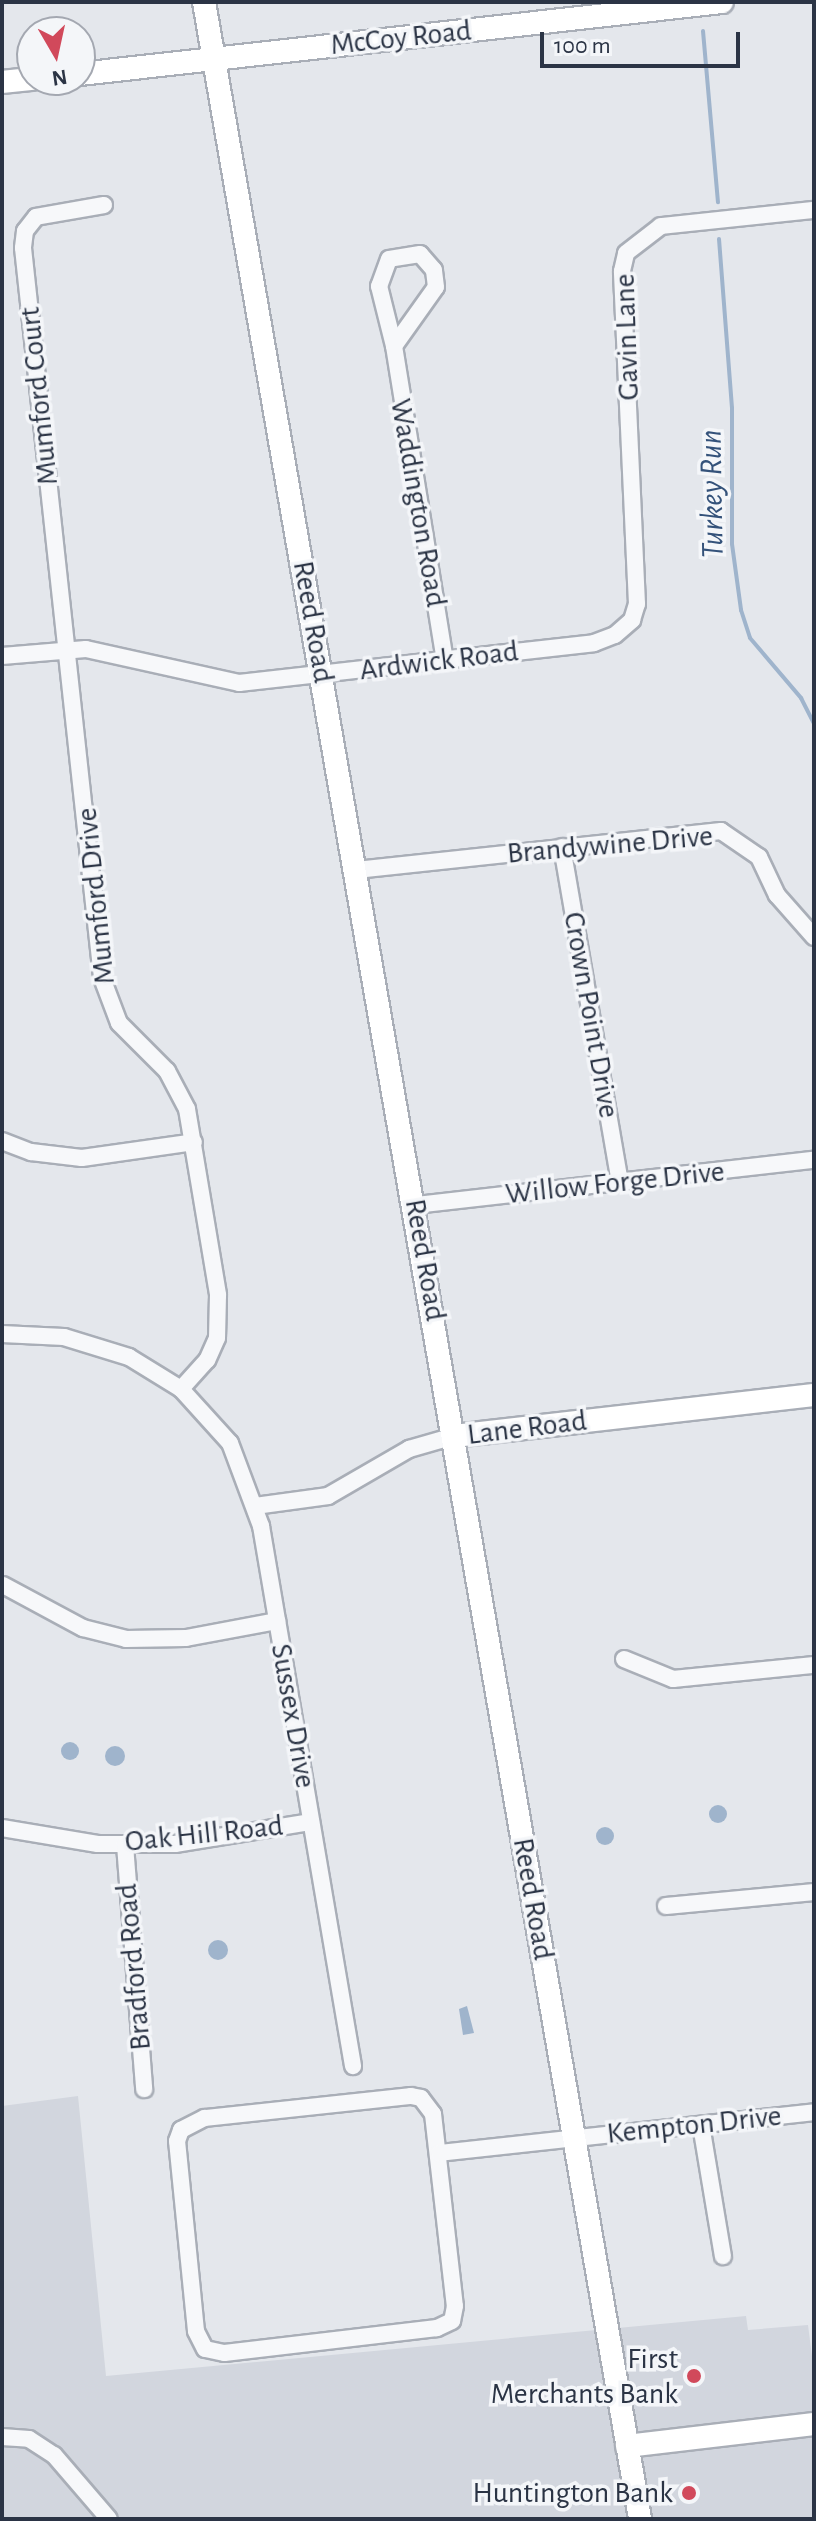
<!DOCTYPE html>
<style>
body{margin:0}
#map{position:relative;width:816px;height:2521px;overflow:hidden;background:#e4e7ec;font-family:"Alegreya Sans",sans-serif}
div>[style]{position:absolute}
.built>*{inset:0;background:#d2d6de}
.water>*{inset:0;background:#9fb4cc}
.round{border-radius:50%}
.stream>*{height:4px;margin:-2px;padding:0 2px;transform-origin:2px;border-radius:2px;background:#9fb4cc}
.roads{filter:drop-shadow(2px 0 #a9aeb7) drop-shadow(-2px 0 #a9aeb7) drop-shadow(0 2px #a9aeb7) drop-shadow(0 -2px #a9aeb7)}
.street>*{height:16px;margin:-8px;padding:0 8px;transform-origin:8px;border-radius:8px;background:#f7f8fa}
.secondary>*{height:22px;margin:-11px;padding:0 11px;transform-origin:11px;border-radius:11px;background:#fff}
.dots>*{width:22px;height:22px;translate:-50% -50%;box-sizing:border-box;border:4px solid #f4f6f9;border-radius:50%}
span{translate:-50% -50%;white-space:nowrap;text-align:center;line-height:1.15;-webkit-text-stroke:7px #f4f6f9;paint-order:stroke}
.street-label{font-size:30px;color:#2b3445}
.poi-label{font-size:30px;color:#2b3445}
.right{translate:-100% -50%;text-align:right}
.water-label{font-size:32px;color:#34527a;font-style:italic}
.frame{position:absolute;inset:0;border:4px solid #2b3445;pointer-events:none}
.north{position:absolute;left:16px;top:16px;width:80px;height:80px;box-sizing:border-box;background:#f4f6f9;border:2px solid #a4a8b1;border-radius:50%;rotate:171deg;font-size:22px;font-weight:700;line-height:32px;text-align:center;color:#2b3445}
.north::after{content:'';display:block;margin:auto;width:28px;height:36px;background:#d1495b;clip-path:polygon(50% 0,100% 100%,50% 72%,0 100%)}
.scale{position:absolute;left:540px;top:32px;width:200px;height:36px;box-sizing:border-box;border:4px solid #2b3445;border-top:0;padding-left:10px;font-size:24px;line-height:28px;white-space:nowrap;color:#2b3445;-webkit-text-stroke:6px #f4f6f9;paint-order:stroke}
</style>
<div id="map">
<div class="built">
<i style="clip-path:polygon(78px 2096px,106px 2376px,746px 2316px,748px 2330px,808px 2325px,814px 2372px,814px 2519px,2px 2519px,2px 2106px)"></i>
</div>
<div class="water">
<i class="round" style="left:61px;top:1742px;width:18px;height:18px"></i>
<i class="round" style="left:105px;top:1746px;width:20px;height:20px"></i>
<i class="round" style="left:709px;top:1805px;width:18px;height:18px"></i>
<i class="round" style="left:596px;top:1827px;width:18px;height:18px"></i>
<i class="round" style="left:208px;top:1940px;width:20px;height:20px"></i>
<i style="clip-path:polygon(467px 2006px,474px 2033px,463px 2035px,459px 2009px)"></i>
</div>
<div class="stream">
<i style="left:703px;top:31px;width:172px;rotate:85deg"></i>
<i style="left:719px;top:239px;width:169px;rotate:85.6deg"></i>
<i style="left:732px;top:408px;width:136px;rotate:90deg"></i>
<i style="left:732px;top:544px;width:67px;rotate:82.2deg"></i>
<i style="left:741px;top:610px;width:29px;rotate:72deg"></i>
<i style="left:750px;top:638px;width:79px;rotate:49.6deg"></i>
<i style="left:801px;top:698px;width:29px;rotate:63deg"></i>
</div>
<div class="roads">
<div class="street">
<i style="left:104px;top:205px;width:69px;rotate:170deg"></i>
<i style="left:36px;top:217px;width:18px;rotate:128deg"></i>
<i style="left:25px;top:231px;width:17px;rotate:97deg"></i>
<i style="left:23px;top:248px;width:734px;rotate:83.82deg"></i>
<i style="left:102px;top:978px;width:48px;rotate:69.3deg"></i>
<i style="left:119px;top:1023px;width:68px;rotate:45deg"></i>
<i style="left:167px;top:1071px;width:43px;rotate:62.2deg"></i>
<i style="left:187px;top:1109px;width:189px;rotate:80.5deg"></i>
<i style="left:218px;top:1295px;width:43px;rotate:91.3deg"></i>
<i style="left:217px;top:1338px;width:24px;rotate:114deg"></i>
<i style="left:207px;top:1360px;width:39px;rotate:132deg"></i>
<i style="left:394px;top:346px;width:72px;rotate:-54.6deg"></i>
<i style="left:436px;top:287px;width:17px;rotate:-97deg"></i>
<i style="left:434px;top:270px;width:21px;rotate:-131deg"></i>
<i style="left:420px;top:254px;width:31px;rotate:171deg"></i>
<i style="left:389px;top:259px;width:29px;rotate:110deg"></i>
<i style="left:379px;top:286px;width:62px;rotate:76deg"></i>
<i style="left:394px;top:346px;width:318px;rotate:80.8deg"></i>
<i style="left:2px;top:656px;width:84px;rotate:-4.8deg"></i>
<i style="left:86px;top:649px;width:157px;rotate:12.5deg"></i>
<i style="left:239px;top:683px;width:357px;rotate:-6.4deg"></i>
<i style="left:594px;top:643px;width:22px;rotate:-21deg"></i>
<i style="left:615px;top:635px;width:23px;rotate:-41deg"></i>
<i style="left:632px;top:620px;width:17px;rotate:-73deg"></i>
<i style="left:637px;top:604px;width:333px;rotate:-92.6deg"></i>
<i style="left:622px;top:271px;width:18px;rotate:-77deg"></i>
<i style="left:626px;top:253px;width:44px;rotate:-37.6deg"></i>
<i style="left:661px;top:226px;width:154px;rotate:-6deg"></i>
<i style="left:562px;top:847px;width:340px;rotate:80.2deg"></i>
<i style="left:356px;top:870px;width:367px;rotate:-6.1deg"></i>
<i style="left:721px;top:831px;width:46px;rotate:34.4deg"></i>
<i style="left:759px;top:857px;width:42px;rotate:64.7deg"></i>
<i style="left:777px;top:895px;width:56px;rotate:48.6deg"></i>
<i style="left:2px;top:1141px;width:31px;rotate:21deg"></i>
<i style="left:31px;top:1152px;width:51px;rotate:6.7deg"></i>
<i style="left:82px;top:1158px;width:113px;rotate:-8.1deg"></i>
<i style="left:416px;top:1205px;width:401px;rotate:-6.5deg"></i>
<i style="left:2px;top:1334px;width:62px;rotate:2.8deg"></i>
<i style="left:64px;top:1337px;width:68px;rotate:17.1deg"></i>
<i style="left:129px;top:1357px;width:61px;rotate:31.6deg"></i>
<i style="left:181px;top:1389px;width:73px;rotate:47.8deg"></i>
<i style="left:230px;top:1443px;width:89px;rotate:69.5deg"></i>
<i style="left:261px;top:1526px;width:548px;rotate:80.33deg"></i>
<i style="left:255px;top:1506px;width:74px;rotate:-7.8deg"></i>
<i style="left:328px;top:1496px;width:94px;rotate:-30.1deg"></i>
<i style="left:409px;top:1449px;width:47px;rotate:-16.1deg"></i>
<i style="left:3px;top:1585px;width:91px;rotate:28.3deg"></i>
<i style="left:83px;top:1628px;width:44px;rotate:14.3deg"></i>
<i style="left:126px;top:1639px;width:60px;rotate:-1deg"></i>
<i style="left:186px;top:1638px;width:93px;rotate:-10.6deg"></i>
<i style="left:624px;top:1659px;width:53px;rotate:22.2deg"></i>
<i style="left:673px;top:1679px;width:142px;rotate:-5.7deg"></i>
<i style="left:2px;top:1828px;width:97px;rotate:9.5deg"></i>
<i style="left:98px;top:1844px;width:77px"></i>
<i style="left:175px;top:1844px;width:138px;rotate:-9.2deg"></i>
<i style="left:125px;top:1845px;width:245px;rotate:85.5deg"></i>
<i style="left:666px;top:1906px;width:149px;rotate:-5.4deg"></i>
<i style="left:411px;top:2096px;width:10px;rotate:11deg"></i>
<i style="left:421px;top:2098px;width:20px;rotate:53deg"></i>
<i style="left:433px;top:2114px;width:193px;rotate:83.5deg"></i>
<i style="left:455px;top:2306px;width:15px;rotate:101deg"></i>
<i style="left:452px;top:2321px;width:17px;rotate:155deg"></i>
<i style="left:437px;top:2328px;width:214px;rotate:173.3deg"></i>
<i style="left:224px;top:2353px;width:19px;rotate:-168deg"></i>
<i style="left:205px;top:2349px;width:20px;rotate:-117deg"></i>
<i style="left:196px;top:2331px;width:191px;rotate:-95.7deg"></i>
<i style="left:177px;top:2141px;width:12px;rotate:-70deg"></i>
<i style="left:181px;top:2130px;width:27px;rotate:-27deg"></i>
<i style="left:205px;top:2118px;width:207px;rotate:-6.1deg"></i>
<i style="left:701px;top:2125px;width:133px;rotate:80.5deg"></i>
<i style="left:439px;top:2153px;width:377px;rotate:-6.2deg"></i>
<i style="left:2px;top:2437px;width:27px;rotate:4deg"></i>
<i style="left:29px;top:2439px;width:30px;rotate:33deg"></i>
<i style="left:54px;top:2455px;width:84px;rotate:49.3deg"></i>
</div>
<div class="secondary">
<i style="left:204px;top:2px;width:2554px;rotate:80.17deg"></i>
<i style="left:80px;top:74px;width:646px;rotate:-6.4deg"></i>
<i style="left:2px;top:82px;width:30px;rotate:-6deg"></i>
<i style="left:454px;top:1436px;width:362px;rotate:-6.5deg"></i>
<i style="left:627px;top:2446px;width:188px;rotate:-6.7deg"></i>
</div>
</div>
<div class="dots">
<i style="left:694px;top:2376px;background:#d1495b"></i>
<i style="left:689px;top:2493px;background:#d1495b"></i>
</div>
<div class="street-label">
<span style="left:401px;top:38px;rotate:-6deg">McCoy Road</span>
<span style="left:627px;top:337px;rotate:-92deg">Gavin Lane</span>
<span style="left:39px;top:396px;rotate:-96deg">Mumford Court</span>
<span style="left:418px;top:503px;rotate:80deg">Waddington Road</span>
<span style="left:313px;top:622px;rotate:80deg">Reed Road</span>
<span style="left:439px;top:661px;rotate:-7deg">Ardwick Road</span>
<span style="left:610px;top:845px;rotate:-5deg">Brandywine Drive</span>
<span style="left:96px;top:896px;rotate:-96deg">Mumford Drive</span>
<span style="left:591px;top:1015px;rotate:80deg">Crown Point Drive</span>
<span style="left:615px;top:1183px;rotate:-6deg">Willow Forge Drive</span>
<span style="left:425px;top:1260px;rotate:80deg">Reed Road</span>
<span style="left:527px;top:1428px;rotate:-7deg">Lane Road</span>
<span style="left:293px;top:1716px;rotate:80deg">Sussex Drive</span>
<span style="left:204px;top:1834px;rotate:-6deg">Oak Hill Road</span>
<span style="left:533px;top:1899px;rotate:80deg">Reed Road</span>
<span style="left:134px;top:1967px;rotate:-95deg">Bradford Road</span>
<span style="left:694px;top:2125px;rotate:-6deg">Kempton Drive</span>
</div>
<div class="poi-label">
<span class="right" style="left:678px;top:2376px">First<br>Merchants Bank</span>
<span class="right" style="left:673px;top:2493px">Huntington Bank</span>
</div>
<div class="water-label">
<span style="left:712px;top:494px;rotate:-91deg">Turkey Run</span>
</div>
<div class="frame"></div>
<div class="north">N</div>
<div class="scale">100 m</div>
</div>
